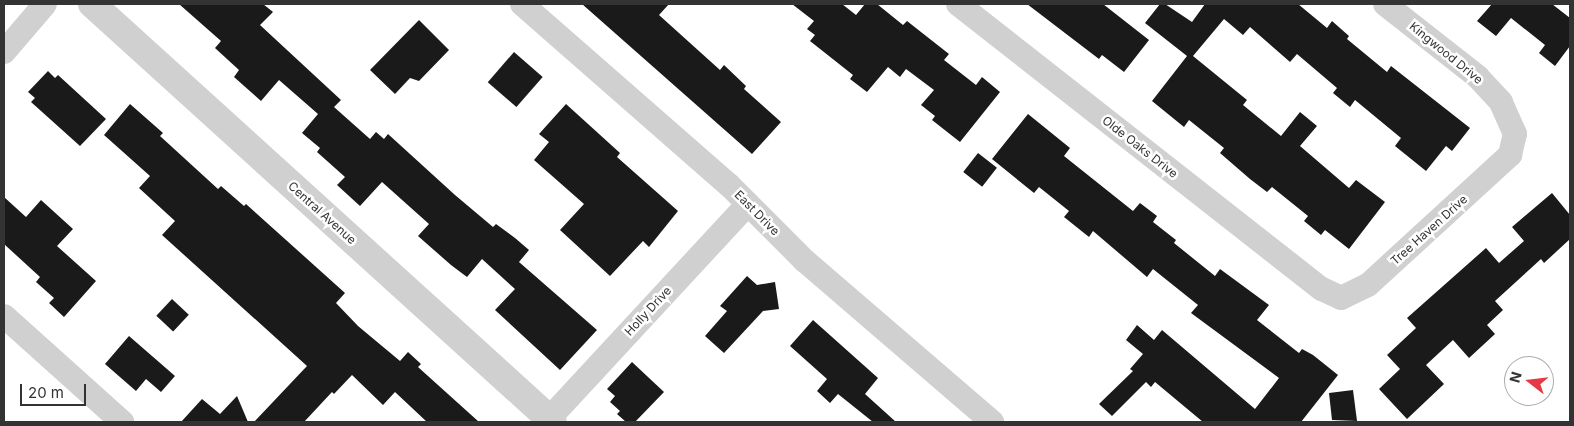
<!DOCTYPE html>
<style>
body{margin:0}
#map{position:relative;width:1574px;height:426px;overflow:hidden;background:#fff;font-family:Inter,sans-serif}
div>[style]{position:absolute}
.building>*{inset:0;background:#1a1a1a;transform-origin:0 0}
.minor>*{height:24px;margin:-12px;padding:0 12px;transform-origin:12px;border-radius:12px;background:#d0d0d0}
.tertiary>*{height:28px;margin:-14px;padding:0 14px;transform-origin:14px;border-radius:14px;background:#d0d0d0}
span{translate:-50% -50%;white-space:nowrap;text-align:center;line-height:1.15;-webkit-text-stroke:5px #fff;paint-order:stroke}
.street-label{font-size:12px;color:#333}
.frame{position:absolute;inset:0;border:5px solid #333;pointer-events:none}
.north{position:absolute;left:1504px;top:356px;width:50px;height:50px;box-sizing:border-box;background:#fff;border:1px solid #adadad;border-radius:50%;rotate:286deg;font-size:14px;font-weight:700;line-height:20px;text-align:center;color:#333}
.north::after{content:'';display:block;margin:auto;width:18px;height:22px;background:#e63946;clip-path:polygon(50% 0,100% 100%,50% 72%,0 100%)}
.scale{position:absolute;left:20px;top:384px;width:66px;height:22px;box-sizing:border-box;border:2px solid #333;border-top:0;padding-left:6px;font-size:15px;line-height:18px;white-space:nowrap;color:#333;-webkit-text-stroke:4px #fff;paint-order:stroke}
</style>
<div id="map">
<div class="building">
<i style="clip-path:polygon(179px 4px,263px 4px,273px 12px,260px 25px,341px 100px,334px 107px,370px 139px,376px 132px,384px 139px,388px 134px,455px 195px,493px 227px,496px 224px,515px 238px,529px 250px,519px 262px,597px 330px,560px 370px,495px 310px,515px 289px,482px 259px,467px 277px,451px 265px,418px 236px,429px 224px,382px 182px,360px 206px,337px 185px,345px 177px,317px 152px,320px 148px,302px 133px,318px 114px,279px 80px,261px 101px,234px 77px,239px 70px,215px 48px,221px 41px)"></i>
<i style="clip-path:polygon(582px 4px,669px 4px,659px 15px,720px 70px,724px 65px,746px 86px,744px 89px,781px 122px,752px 154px)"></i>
<i style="clip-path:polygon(792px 4px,842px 4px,856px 15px,865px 4px,877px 4px,903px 25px,907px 21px,949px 54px,944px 60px,976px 85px,982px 77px,1000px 92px,960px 142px,932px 120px,935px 116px,921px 105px,934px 90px,906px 69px,900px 77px,888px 67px,867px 92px,850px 79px,853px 75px,810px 41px,815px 35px,807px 29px,814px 21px)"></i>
<i style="clip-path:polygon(1027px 4px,1103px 4px,1149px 40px,1124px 72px,1102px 55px,1099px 59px)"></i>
<i style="clip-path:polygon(1160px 4px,1165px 4px,1192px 22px,1205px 4px,1298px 4px,1327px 28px,1332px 21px,1349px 36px,1347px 39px,1387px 72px,1391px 66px,1470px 128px,1452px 151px,1446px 146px,1426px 171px,1395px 146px,1401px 138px,1355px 100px,1350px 107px,1333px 93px,1337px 88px,1297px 54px,1290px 62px,1250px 27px,1243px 35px,1224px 19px,1193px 56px,1247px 100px,1243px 105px,1281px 136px,1300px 112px,1317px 126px,1300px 146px,1349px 188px,1356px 180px,1385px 202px,1349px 249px,1325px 230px,1321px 235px,1304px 221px,1308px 216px,1272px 187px,1267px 192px,1250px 179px,1220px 153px,1224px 148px,1189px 120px,1184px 127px,1152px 101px,1187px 56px,1145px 23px)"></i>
<i style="clip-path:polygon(1492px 4px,1552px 4px,1570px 18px,1570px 46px,1555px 66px,1539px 53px,1545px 45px,1511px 18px,1496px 36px,1477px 21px)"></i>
<i style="clip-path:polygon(419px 20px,449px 50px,419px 81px,410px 78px,395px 94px,370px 70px)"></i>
<i style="left:514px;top:52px;width:38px;height:40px;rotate:41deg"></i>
<i style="clip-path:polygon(48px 71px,55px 78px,58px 75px,106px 119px,80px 146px,31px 102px,35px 98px,28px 92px)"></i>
<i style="clip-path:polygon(130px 104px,163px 133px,160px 136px,218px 189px,221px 186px,244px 206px,246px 204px,345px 293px,336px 303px,358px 326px,400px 361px,408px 352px,421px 364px,418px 367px,479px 422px,427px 422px,395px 392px,383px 405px,352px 375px,334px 394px,332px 392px,304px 422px,254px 422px,307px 366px,162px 235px,175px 221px,139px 188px,150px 176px,104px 135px)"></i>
<i style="clip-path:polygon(566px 104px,620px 153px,617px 157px,678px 211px,649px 247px,643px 241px,610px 276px,560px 230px,584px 204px,534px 160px,549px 142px,539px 134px)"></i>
<i style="clip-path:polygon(1028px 114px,1070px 148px,1064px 156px,1133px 211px,1140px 203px,1157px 216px,1153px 222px,1176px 240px,1174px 243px,1215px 276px,1220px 269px,1269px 305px,1257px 320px,1299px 353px,1302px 349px,1313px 355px,1338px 375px,1301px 422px,1203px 422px,1155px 382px,1151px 387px,1146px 382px,1112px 416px,1099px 404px,1133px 371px,1130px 369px,1143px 354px,1126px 340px,1137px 325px,1154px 340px,1162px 330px,1255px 409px,1279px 378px,1191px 313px,1198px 305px,1153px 269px,1147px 277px,1093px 231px,1089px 237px,1064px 217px,1069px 211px,1039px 187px,1034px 193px,992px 159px)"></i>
<i style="left:978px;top:153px;width:24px;height:24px;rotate:38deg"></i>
<i style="clip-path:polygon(1552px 193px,1570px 215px,1570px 239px,1544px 263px,1541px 259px,1495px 301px,1503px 310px,1487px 325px,1495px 334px,1469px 358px,1453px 340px,1426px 365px,1444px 384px,1407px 419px,1379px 389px,1400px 369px,1387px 355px,1416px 328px,1407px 318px,1486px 248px,1499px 263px,1524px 241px,1512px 227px)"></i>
<i style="clip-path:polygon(4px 197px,26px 217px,41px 200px,73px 229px,57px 246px,96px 281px,64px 317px,49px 303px,54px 298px,36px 282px,40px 277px,4px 244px)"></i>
<i style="clip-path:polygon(747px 276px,757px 285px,775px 282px,779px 309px,763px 311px,724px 353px,705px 336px,727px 311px,720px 306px)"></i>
<i style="left:172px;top:299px;width:23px;height:23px;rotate:43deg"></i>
<i style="clip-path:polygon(813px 320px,878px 378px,865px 394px,896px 422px,873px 422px,838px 394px,830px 403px,817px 391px,827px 379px,790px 346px)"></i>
<i style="clip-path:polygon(129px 336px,175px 376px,161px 392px,146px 379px,136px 391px,105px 364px)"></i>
<i style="clip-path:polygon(632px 362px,664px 392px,635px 422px,626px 422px,617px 414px,620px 411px,610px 402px,615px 396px,607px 389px)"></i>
<i style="clip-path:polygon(1353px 390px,1357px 421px,1332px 420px,1329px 393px)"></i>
<i style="clip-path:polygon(237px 396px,248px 422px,181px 422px,202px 399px,220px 414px)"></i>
</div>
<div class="minor">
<i style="left:522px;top:4px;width:275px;rotate:41.2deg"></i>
<i style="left:729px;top:185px;width:107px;rotate:45deg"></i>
<i style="left:805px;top:261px;width:247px;rotate:40.7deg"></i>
<i style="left:958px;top:4px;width:462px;rotate:38.1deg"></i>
<i style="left:1322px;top:289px;width:21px;rotate:25deg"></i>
<i style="left:1341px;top:298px;width:30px;rotate:-26deg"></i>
<i style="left:1368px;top:285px;width:193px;rotate:-42.5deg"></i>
<i style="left:1510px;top:155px;width:22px;rotate:-77deg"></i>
<i style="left:1515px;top:134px;width:35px;rotate:-114deg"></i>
<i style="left:1501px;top:102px;width:34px;rotate:-133deg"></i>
<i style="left:1478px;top:77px;width:118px;rotate:-141.9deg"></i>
<i style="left:4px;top:52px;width:63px;rotate:-49.5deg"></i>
<i style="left:4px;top:316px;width:159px;rotate:41.9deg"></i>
<i style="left:546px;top:422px;width:297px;rotate:-47.2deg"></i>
</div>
<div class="tertiary">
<i style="left:92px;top:4px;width:622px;rotate:42.2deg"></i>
</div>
<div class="street-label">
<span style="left:1446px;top:53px;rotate:39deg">Kingwood Drive</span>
<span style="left:1140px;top:147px;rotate:38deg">Olde Oaks Drive</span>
<span style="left:322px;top:213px;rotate:42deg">Central Avenue</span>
<span style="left:757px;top:213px;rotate:45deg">East Drive</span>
<span style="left:1429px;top:230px;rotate:-42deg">Tree Haven Drive</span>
<span style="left:648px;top:311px;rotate:-47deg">Holly Drive</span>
</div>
<div class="frame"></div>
<div class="north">N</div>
<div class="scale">20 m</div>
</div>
